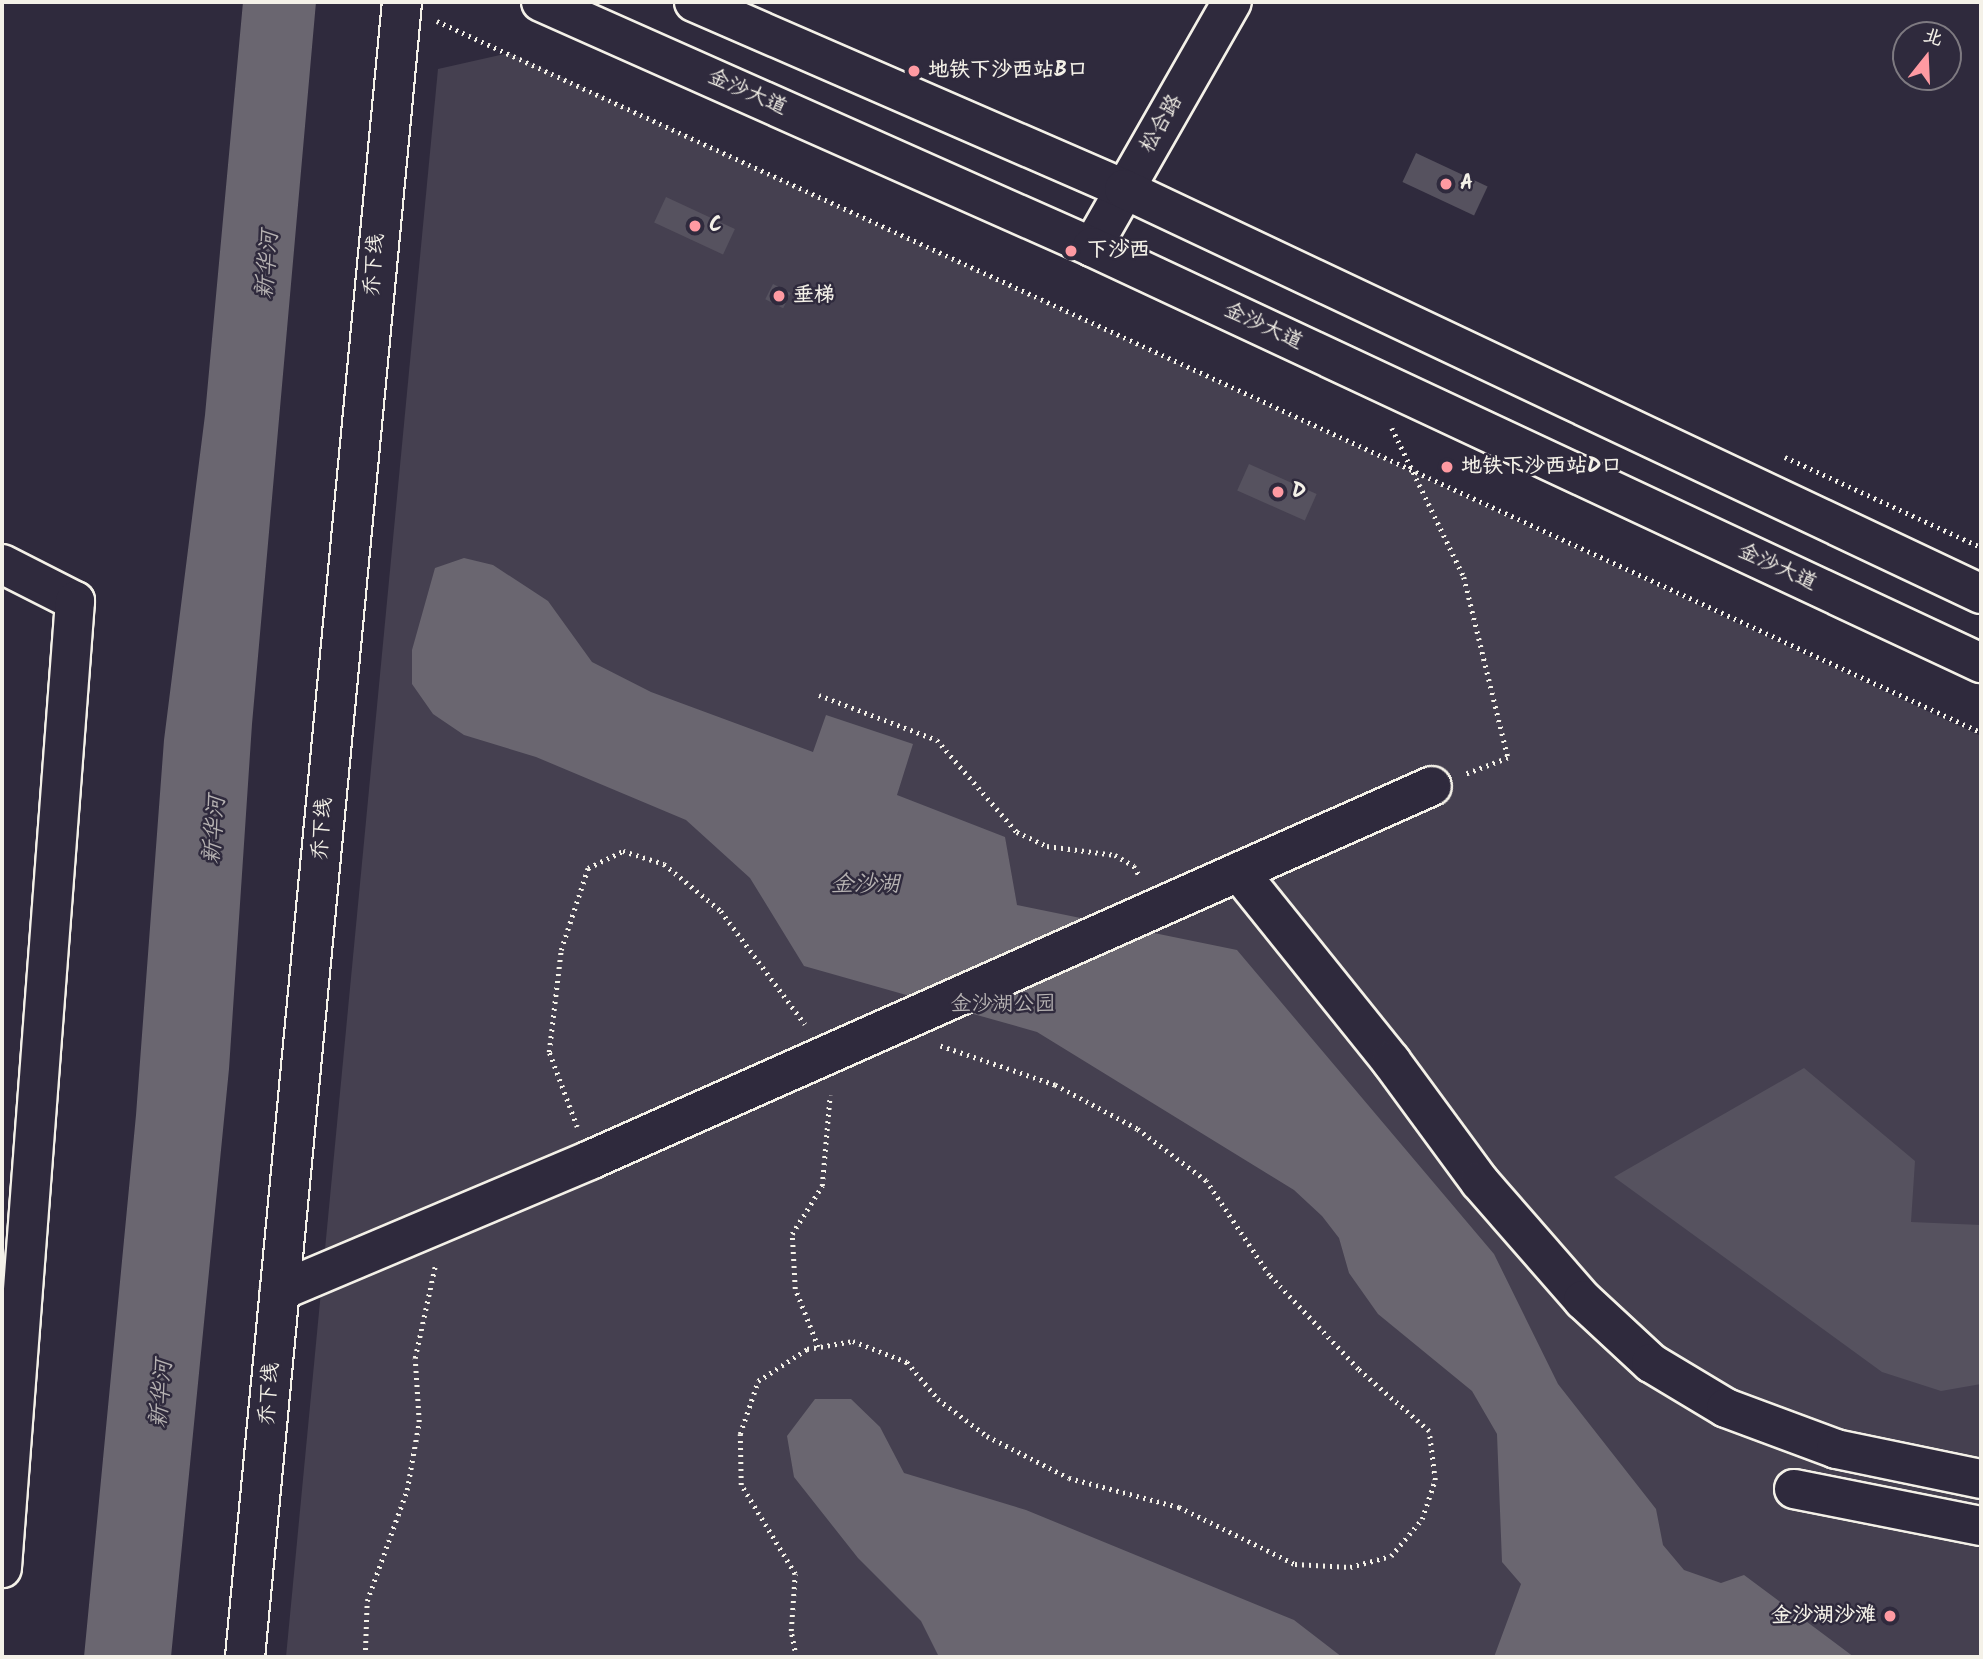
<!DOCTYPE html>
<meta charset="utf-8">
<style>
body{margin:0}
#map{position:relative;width:1983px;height:1659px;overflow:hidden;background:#2f2a3d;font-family:Kalam,"LXGW WenKai TC",sans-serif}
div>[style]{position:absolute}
.green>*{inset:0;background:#454050}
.water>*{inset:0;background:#6a6670}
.building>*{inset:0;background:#56525f;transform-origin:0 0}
.path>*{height:4.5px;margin-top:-2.25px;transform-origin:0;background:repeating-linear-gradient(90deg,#f4f1e8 0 2px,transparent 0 7px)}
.roads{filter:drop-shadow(2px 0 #f4f1e8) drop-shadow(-2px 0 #f4f1e8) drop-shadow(0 2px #f4f1e8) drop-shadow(0 -2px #f4f1e8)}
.minor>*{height:38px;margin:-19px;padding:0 19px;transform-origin:19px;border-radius:19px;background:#2f2a3d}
.major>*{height:38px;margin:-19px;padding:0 19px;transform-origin:19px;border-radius:19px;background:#2f2a3d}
.dots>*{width:19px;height:19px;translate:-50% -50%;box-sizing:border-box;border:4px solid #2f2a3d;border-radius:50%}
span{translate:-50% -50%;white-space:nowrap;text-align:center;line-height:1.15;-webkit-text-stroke:5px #2f2a3d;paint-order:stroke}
.poi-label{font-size:21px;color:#f4f1e8;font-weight:700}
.left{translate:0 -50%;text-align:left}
.right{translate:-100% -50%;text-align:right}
.street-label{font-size:21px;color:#f4f1e8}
.park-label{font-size:21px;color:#b7b3b3}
.water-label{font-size:23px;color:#b6b2b2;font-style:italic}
.frame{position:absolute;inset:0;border:4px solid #f4f1e8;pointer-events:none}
.north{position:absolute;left:1892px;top:21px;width:70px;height:70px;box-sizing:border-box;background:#2f2a3d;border:2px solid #7e7a81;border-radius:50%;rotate:18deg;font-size:19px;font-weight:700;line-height:28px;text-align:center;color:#f4f1e8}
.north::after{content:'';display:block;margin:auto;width:24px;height:32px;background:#ff9aa2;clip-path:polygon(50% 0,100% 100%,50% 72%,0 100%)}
</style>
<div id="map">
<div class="green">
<i style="clip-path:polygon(509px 53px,1981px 736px,1981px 1657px,286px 1657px,438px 69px)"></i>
</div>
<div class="water">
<i style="clip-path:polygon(243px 2px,316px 2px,252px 724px,229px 1069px,171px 1657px,84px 1657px,136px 1115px,164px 740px,205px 415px)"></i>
<i style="clip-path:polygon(464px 558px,493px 565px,548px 601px,592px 662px,651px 692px,813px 752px,826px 715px,913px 744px,897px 795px,1005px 837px,1017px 905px,1237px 950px,1494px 1254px,1558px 1384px,1656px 1509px,1663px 1545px,1684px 1570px,1721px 1583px,1744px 1575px,1854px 1657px,1494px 1657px,1521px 1584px,1502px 1562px,1497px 1434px,1472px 1391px,1378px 1314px,1349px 1273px,1339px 1238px,1322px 1216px,1294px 1190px,1037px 1032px,804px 966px,750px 878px,686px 820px,536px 757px,464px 735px,433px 714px,412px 684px,412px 650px,435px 568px)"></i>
<i style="clip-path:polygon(815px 1399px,851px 1399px,880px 1427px,904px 1473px,1026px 1510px,1294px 1620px,1342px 1657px,939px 1657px,921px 1621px,858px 1558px,794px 1477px,787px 1436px)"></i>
</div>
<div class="building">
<i style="left:1416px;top:153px;width:79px;height:32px;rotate:25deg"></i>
<i style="left:666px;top:197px;width:76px;height:28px;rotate:25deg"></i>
<i style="left:773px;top:284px;width:20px;height:17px;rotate:27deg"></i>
<i style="left:1249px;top:464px;width:74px;height:29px;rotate:24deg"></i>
<i style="clip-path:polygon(1804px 1068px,1915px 1161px,1911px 1222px,1981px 1225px,1981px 1384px,1941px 1391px,1882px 1372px,1614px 1177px)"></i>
</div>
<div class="path">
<i style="left:437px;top:21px;width:1700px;rotate:24.73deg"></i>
<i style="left:1392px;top:428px;width:165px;rotate:64.2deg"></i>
<i style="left:1464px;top:577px;width:186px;rotate:76.3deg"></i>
<i style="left:1508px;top:758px;width:45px;rotate:159.1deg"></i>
<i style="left:1785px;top:457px;width:216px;rotate:24.7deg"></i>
<i style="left:819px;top:695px;width:126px;rotate:20.9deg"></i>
<i style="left:937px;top:740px;width:122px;rotate:49deg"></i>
<i style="left:1017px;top:832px;width:33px;rotate:25deg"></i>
<i style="left:1047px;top:846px;width:69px;rotate:7.5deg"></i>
<i style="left:1115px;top:855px;width:22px;rotate:30deg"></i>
<i style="left:1134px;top:866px;width:13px;rotate:61deg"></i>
<i style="left:577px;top:1127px;width:80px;rotate:-110.5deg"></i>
<i style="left:549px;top:1052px;width:103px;rotate:-83.3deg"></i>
<i style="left:561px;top:950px;width:86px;rotate:-71.8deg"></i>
<i style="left:588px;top:868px;width:39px;rotate:-26deg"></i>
<i style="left:623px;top:851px;width:43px;rotate:17.6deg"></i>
<i style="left:664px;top:864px;width:74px;rotate:39.5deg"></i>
<i style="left:721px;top:911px;width:141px;rotate:53.4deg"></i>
<i style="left:818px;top:1347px;width:62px;rotate:-111.6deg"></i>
<i style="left:795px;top:1289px;width:55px;rotate:-93.1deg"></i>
<i style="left:792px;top:1234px;width:57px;rotate:-58deg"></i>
<i style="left:822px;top:1186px;width:91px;rotate:-85deg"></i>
<i style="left:365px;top:1657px;width:56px;rotate:-88deg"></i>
<i style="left:367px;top:1601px;width:118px;rotate:-70.2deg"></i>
<i style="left:407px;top:1490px;width:69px;rotate:-80deg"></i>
<i style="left:419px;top:1422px;width:64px;rotate:-93.6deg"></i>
<i style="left:415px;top:1358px;width:94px;rotate:-77.7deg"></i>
<i style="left:796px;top:1657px;width:26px;rotate:-101deg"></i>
<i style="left:791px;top:1631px;width:57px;rotate:-86deg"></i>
<i style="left:795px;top:1574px;width:104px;rotate:-121.2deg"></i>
<i style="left:741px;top:1485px;width:51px;rotate:-91.1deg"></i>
<i style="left:740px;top:1434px;width:56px;rotate:-71.2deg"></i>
<i style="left:758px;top:1381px;width:59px;rotate:-33.1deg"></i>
<i style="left:807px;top:1349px;width:47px;rotate:-9.9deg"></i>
<i style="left:853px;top:1341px;width:58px;rotate:21.3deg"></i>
<i style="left:907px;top:1362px;width:48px;rotate:50deg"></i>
<i style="left:938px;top:1399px;width:61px;rotate:37.1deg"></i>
<i style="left:987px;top:1436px;width:92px;rotate:27.1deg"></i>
<i style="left:1069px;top:1478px;width:114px;rotate:14.8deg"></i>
<i style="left:1179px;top:1507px;width:129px;rotate:26.2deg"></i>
<i style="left:1295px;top:1564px;width:55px;rotate:3.1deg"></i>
<i style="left:1350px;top:1567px;width:42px;rotate:-15deg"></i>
<i style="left:1391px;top:1556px;width:48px;rotate:-50deg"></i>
<i style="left:1422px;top:1519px;width:41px;rotate:-71.6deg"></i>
<i style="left:1435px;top:1480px;width:49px;rotate:-97deg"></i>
<i style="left:1429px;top:1431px;width:94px;rotate:-138.9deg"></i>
<i style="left:1358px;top:1369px;width:129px;rotate:-133.4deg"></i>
<i style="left:1269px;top:1275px;width:113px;rotate:-123.8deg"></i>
<i style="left:1206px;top:1181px;width:86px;rotate:-143deg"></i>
<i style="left:1137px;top:1129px;width:93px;rotate:-151.8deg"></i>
<i style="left:1055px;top:1085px;width:121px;rotate:-161.3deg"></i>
</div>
<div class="roads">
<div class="minor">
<i style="left:1092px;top:247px;width:282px;rotate:-60.3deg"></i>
<i style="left:2px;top:564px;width:82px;rotate:26.9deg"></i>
<i style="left:75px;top:601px;width:970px;rotate:94.32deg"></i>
<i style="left:1239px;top:872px;width:243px;rotate:51.2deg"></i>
<i style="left:1391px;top:1061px;width:150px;rotate:53.7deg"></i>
<i style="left:1480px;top:1182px;width:157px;rotate:48.9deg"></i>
<i style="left:1583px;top:1300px;width:93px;rotate:42.8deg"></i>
<i style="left:1651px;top:1363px;width:87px;rotate:31deg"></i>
<i style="left:1726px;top:1408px;width:117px;rotate:20.4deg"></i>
<i style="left:1836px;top:1449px;width:148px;rotate:11.7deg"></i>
<i style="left:280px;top:1291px;width:337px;rotate:-22.9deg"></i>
<i style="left:590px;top:1160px;width:921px;rotate:-23.95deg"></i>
<i style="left:1794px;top:1489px;width:191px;rotate:11.2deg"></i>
<i style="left:245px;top:1657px;width:1662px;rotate:-84.58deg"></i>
</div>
<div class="major">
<i style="left:541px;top:2px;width:603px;rotate:23.97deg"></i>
<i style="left:1092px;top:247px;width:982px;rotate:25.08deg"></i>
<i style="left:694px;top:2px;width:469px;rotate:23.5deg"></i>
<i style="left:1124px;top:189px;width:948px;rotate:25.29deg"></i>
</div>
</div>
<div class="dots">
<i style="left:914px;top:71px;background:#ff9aa2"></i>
<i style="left:1446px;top:184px;background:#ff9aa2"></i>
<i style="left:695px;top:226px;background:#ff9aa2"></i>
<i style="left:1071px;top:251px;background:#ff9aa2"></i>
<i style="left:779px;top:296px;background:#ff9aa2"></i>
<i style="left:1447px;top:467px;background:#ff9aa2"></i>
<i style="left:1278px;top:492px;background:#ff9aa2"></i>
<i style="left:1890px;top:1616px;background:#ff9aa2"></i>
</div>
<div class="poi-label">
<span class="left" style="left:928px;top:71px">地铁下沙西站B口</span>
<span class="left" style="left:1460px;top:184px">A</span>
<span class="left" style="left:709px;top:226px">C</span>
<span class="left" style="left:1087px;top:251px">下沙西</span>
<span class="left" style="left:793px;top:296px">垂梯</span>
<span class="left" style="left:1461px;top:467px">地铁下沙西站D口</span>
<span class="left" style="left:1292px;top:492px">D</span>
<span class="right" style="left:1876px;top:1616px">金沙湖沙滩</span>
</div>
<div class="street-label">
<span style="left:747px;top:93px;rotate:24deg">金沙大道</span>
<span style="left:1162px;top:124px;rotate:-60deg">松合路</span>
<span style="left:375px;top:265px;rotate:-85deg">乔下线</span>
<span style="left:1263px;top:327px;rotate:25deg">金沙大道</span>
<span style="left:1777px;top:568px;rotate:25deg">金沙大道</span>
<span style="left:323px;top:829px;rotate:-85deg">乔下线</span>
<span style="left:270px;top:1394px;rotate:-85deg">乔下线</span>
</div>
<div class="park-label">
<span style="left:1003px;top:1005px">金沙湖公园</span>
</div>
<div class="water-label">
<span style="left:268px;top:265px;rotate:-85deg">新华河</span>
<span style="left:215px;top:830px;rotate:-85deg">新华河</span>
<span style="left:865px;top:885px">金沙湖</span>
<span style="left:162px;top:1394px;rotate:-85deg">新华河</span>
</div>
<div class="frame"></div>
<div class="north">北</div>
</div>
